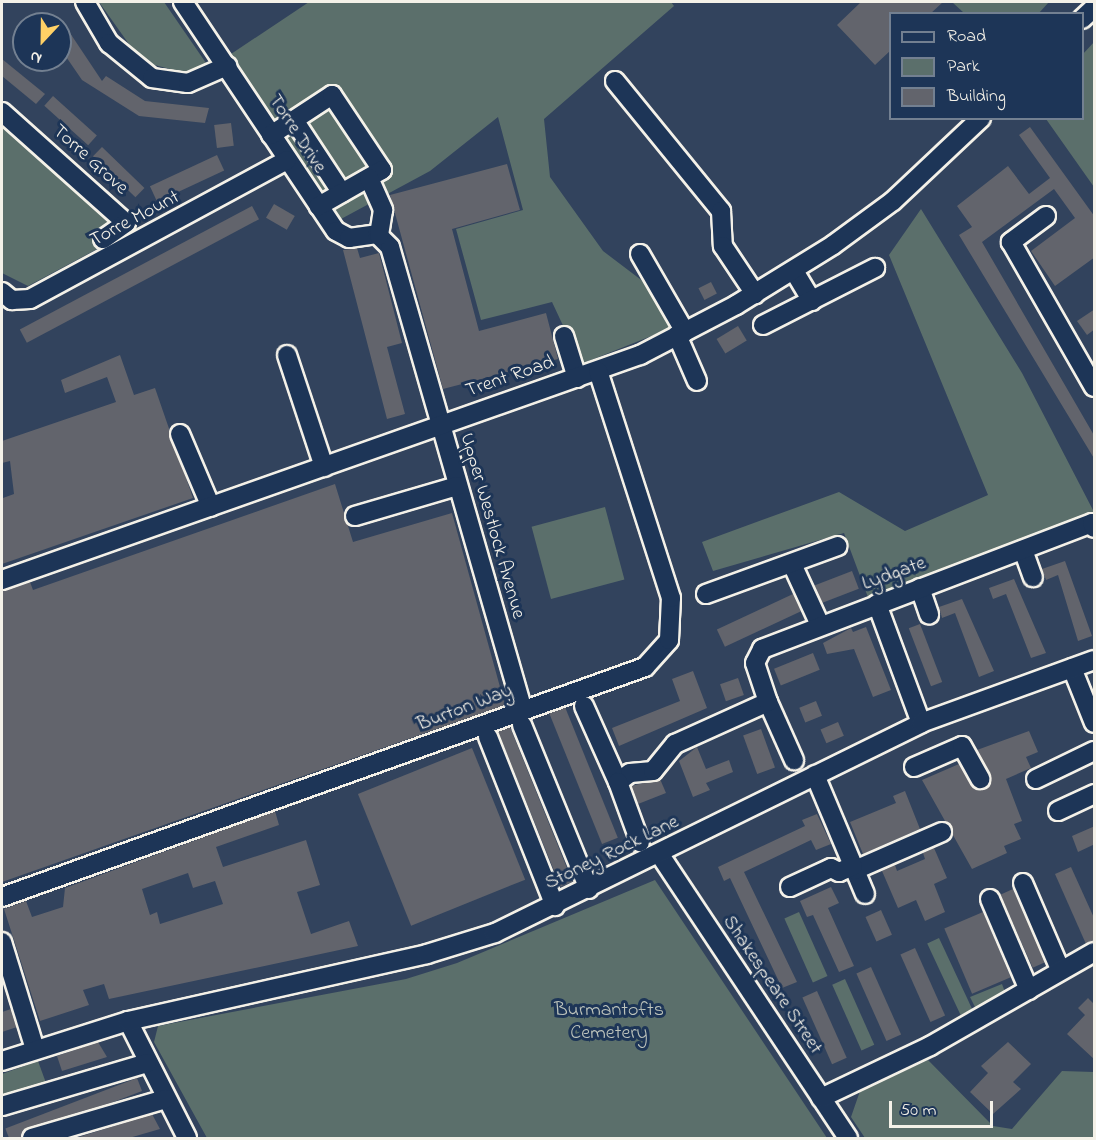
<!DOCTYPE html>
<style>
body{margin:0}
#map{position:relative;width:1096px;height:1140px;overflow:hidden;background:#32435d;font-family:"Indie Flower",sans-serif}
div>[style]{position:absolute}
.green>*{inset:0;background:#5b6f6b;transform-origin:0 0}
.building>*{inset:0;background:#62646c;transform-origin:0 0}
.roads{filter:drop-shadow(2px 0 #f4f1e8) drop-shadow(-2px 0 #f4f1e8) drop-shadow(0 2px #f4f1e8) drop-shadow(0 -2px #f4f1e8)}
.minor>*{height:18px;margin:-9px;padding:0 9px;transform-origin:9px;border-radius:9px;background:#1d3557}
span{translate:-50% -50%;white-space:nowrap;text-align:center;line-height:1.15;-webkit-text-stroke:6px #1d3557;paint-order:stroke}
.street-label{font-size:20px;color:#f4f1e8}
.park-label{font-size:20px;color:#bec4bc}
.frame{position:absolute;inset:0;border:3px solid #f4f1e8;pointer-events:none}
.legend{position:absolute;left:889px;top:12px;width:195px;height:108px;box-sizing:border-box;background:#1d3557;border:2px solid #738091;margin:0;padding:8px 10px;list-style:none;font-size:18px;color:#f4f1e8}
.legend li{display:flex;align-items:center;gap:12px;height:30px}
.legend b{width:30px;border:2px solid #738091}
.north{position:absolute;left:12px;top:12px;width:60px;height:60px;box-sizing:border-box;background:#1d3557;border:2px solid #738091;border-radius:50%;rotate:202deg;font-size:16px;font-weight:700;line-height:24px;text-align:center;color:#f4f1e8}
.north::after{content:'';display:block;margin:auto;width:21px;height:27px;background:#ffd166;clip-path:polygon(50% 0,100% 100%,50% 72%,0 100%)}
.scale{position:absolute;left:889px;top:1101px;width:104px;height:27px;box-sizing:border-box;border:3px solid #f4f1e8;border-top:0;padding-left:8px;font-size:18px;line-height:21px;white-space:nowrap;color:#f4f1e8;-webkit-text-stroke:4px #1d3557;paint-order:stroke}
</style>
<div id="map">
<div class="green">
<i style="clip-path:polygon(99px 2px,164px 2px,206px 63px,203px 70px,185px 73px,151px 64px,136px 54px)"></i>
<i style="clip-path:polygon(309px 2px,671px 2px,674px 6px,544px 119px,550px 177px,603px 251px,665px 298px,674px 327px,581px 364px,552px 302px,481px 320px,456px 229px,523px 210px,498px 117px,430px 171px,341px 219px,231px 54px)"></i>
<i style="clip-path:polygon(952px 2px,1049px 2px,1038px 14px,964px 13px)"></i>
<i style="clip-path:polygon(1094px 42px,1094px 187px,1046px 119px,1082px 118px,1083px 54px)"></i>
<i style="clip-path:polygon(2px 124px,112px 222px,92px 233px,99px 248px,28px 286px,2px 273px)"></i>
<i style="clip-path:polygon(921px 209px,1022px 373px,1094px 512px,869px 600px,844px 533px,713px 571px,702px 542px,839px 492px,905px 531px,988px 495px,889px 255px)"></i>
<i style="left:605px;top:507px;width:75px;height:76px;rotate:75deg"></i>
<i style="clip-path:polygon(655px 880px,827px 1138px,207px 1138px,154px 1042px,158px 1026px,406px 979px,457px 963px)"></i>
<i style="left:799px;top:912px;width:70px;height:16px;rotate:66deg"></i>
<i style="left:939px;top:938px;width:79px;height:13px;rotate:65deg"></i>
<i style="left:845px;top:979px;width:72px;height:14px;rotate:66deg"></i>
<i style="clip-path:polygon(1002px 984px,1005px 992px,976px 1009px,970px 997px)"></i>
<i style="clip-path:polygon(928px 1060px,993px 1126px,1012px 1129px,1062px 1071px,1094px 1072px,1094px 1138px,865px 1138px,851px 1117px,860px 1091px)"></i>
<i style="clip-path:polygon(38px 1061px,46px 1083px,2px 1096px,2px 1074px)"></i>
</div>
<div class="building">
<i style="clip-path:polygon(861px 2px,943px 2px,930px 14px,891px 14px,891px 50px,875px 65px,837px 25px)"></i>
<i style="clip-path:polygon(60px 18px,102px 81px,106px 76px,145px 101px,209px 108px,205px 123px,139px 116px,82px 80px,60px 48px)"></i>
<i style="clip-path:polygon(2px 59px,45px 94px,36px 104px,2px 76px)"></i>
<i style="left:53px;top:96px;width:59px;height:13px;rotate:42deg"></i>
<i style="left:231px;top:123px;width:23px;height:17px;rotate:83deg"></i>
<i style="clip-path:polygon(1030px 127px,1095px 217px,1095px 257px,1055px 286px,1031px 251px,1075px 218px,1054px 189px,982px 242px,1095px 437px,1095px 460px,959px 235px,972px 227px,957px 206px,1008px 166px,1029px 194px,1050px 178px,1019px 135px)"></i>
<i style="left:102px;top:147px;width:59px;height:13px;rotate:44deg"></i>
<i style="left:217px;top:155px;width:17px;height:74px;rotate:65deg"></i>
<i style="clip-path:polygon(507px 164px,520px 210px,452px 229px,479px 331px,546px 313px,558px 359px,443px 389px,390px 195px)"></i>
<i style="left:274px;top:204px;width:24px;height:16px;rotate:30deg"></i>
<i style="left:252px;top:206px;width:15px;height:263px;rotate:62deg"></i>
<i style="clip-path:polygon(357px 248px,360px 258px,379px 253px,402px 343px,387px 347px,405px 414px,387px 419px,343px 250px)"></i>
<i style="left:711px;top:282px;width:13px;height:14px;rotate:63deg"></i>
<i style="clip-path:polygon(1095px 309px,1095px 329px,1087px 335px,1077px 321px)"></i>
<i style="left:738px;top:326px;width:17px;height:25px;rotate:59deg"></i>
<i style="clip-path:polygon(120px 355px,134px 395px,155px 388px,193px 498px,2px 564px,3px 498px,14px 494px,10px 461px,2px 463px,2px 441px,116px 402px,107px 377px,65px 393px,61px 380px)"></i>
<i style="clip-path:polygon(335px 484px,353px 542px,452px 513px,505px 705px,2px 882px,2px 591px,30px 582px,33px 590px)"></i>
<i style="clip-path:polygon(1065px 561px,1092px 636px,1078px 641px,1058px 575px,1046px 580px,1042px 569px)"></i>
<i style="left:852px;top:571px;width:19px;height:41px;rotate:69deg"></i>
<i style="clip-path:polygon(1014px 579px,1046px 653px,1031px 658px,1006px 594px,993px 599px,989px 588px)"></i>
<i style="left:793px;top:594px;width:19px;height:84px;rotate:65deg"></i>
<i style="clip-path:polygon(962px 599px,994px 671px,979px 677px,955px 613px,942px 618px,939px 607px)"></i>
<i style="left:920px;top:624px;width:62px;height:12px;rotate:69deg"></i>
<i style="clip-path:polygon(866px 627px,891px 690px,873px 697px,854px 649px,827px 654px,823px 643px,851px 628px,853px 632px)"></i>
<i style="left:813px;top:653px;width:18px;height:42px;rotate:68deg"></i>
<i style="clip-path:polygon(693px 671px,707px 708px,619px 746px,612px 728px,680px 701px,672px 679px)"></i>
<i style="left:738px;top:678px;width:18px;height:19px;rotate:71deg"></i>
<i style="left:816px;top:701px;width:16px;height:18px;rotate:68deg"></i>
<i style="left:565px;top:707px;width:141px;height:17px;rotate:68deg"></i>
<i style="left:838px;top:722px;width:15px;height:19px;rotate:67deg"></i>
<i style="left:510px;top:727px;width:167px;height:13px;rotate:68deg"></i>
<i style="left:761px;top:729px;width:41px;height:19px;rotate:70deg"></i>
<i style="clip-path:polygon(1029px 731px,1038px 752px,1026px 757px,1031px 768px,1006px 779px,1022px 821px,1014px 824px,1021px 839px,1004px 846px,1007px 853px,972px 869px,922px 780px,959px 764px,974px 788px,985px 789px,991px 779px,977px 750px)"></i>
<i style="clip-path:polygon(697px 747px,706px 769px,729px 760px,733px 772px,706px 783px,710px 790px,693px 797px,679px 761px)"></i>
<i style="left:472px;top:748px;width:142px;height:123px;rotate:68deg"></i>
<i style="clip-path:polygon(660px 779px,666px 793px,638px 804px,631px 786px)"></i>
<i style="clip-path:polygon(905px 791px,920px 829px,863px 854px,850px 822px,896px 803px,893px 796px)"></i>
<i style="clip-path:polygon(evenodd,275px 811px,279px 825px,216px 847px,223px 867px,306px 840px,320px 885px,297px 892px,311px 934px,349px 921px,358px 946px,109px 999px,104px 984px,83px 990px,89px 1005px,40px 1021px,4px 909px,26px 901px,32px 917px,63px 907px,65px 888px,275px 811px,188px 873px,193px 888px,215px 881px,223px 904px,160px 924px,157px 912px,150px 915px,142px 889px,188px 873px)"></i>
<i style="clip-path:polygon(817px 814px,831px 844px,816px 850px,811px 840px,744px 872px,797px 982px,782px 988px,730px 878px,724px 881px,718px 867px,805px 826px,802px 820px)"></i>
<i style="clip-path:polygon(1095px 826px,1095px 844px,1078px 852px,1072px 836px)"></i>
<i style="clip-path:polygon(934px 848px,947px 878px,934px 884px,945px 912px,925px 921px,916px 900px,898px 908px,882px 871px,895px 865px,897px 871px,925px 859px,923px 853px)"></i>
<i style="clip-path:polygon(1071px 867px,1095px 920px,1095px 940px,1086px 944px,1055px 874px)"></i>
<i style="clip-path:polygon(831px 887px,839px 903px,828px 908px,854px 966px,839px 972px,813px 915px,807px 917px,800px 901px)"></i>
<i style="left:1013px;top:889px;width:80px;height:14px;rotate:66deg"></i>
<i style="left:881px;top:910px;width:27px;height:17px;rotate:66deg"></i>
<i style="left:983px;top:912px;width:71px;height:42px;rotate:67deg"></i>
<i style="left:915px;top:948px;width:74px;height:16px;rotate:66deg"></i>
<i style="left:871px;top:967px;width:74px;height:16px;rotate:66deg"></i>
<i style="left:817px;top:991px;width:73px;height:16px;rotate:66deg"></i>
<i style="clip-path:polygon(1088px 998px,1095px 1005px,1095px 1060px,1067px 1034px,1085px 1015px,1078px 1008px)"></i>
<i style="clip-path:polygon(11px 1009px,17px 1027px,2px 1032px,2px 1012px)"></i>
<i style="clip-path:polygon(98px 1042px,107px 1057px,62px 1071px,57px 1056px)"></i>
<i style="clip-path:polygon(1008px 1042px,1031px 1064px,1013px 1082px,1021px 1089px,993px 1114px,970px 1092px,988px 1073px,981px 1066px)"></i>
<i style="left:137px;top:1078px;width:14px;height:141px;rotate:69deg"></i>
<i style="clip-path:polygon(152px 1114px,160px 1129px,129px 1138px,76px 1138px)"></i>
</div>
<div class="roads">
<div class="minor">
<i style="left:85px;top:2px;width:48px;rotate:59.7deg"></i>
<i style="left:109px;top:43px;width:55px;rotate:39.1deg"></i>
<i style="left:152px;top:78px;width:36px;rotate:8deg"></i>
<i style="left:188px;top:83px;width:43px;rotate:-23.6deg"></i>
<i style="left:183px;top:2px;width:275px;rotate:56.3deg"></i>
<i style="left:336px;top:231px;width:15px;rotate:28deg"></i>
<i style="left:349px;top:238px;width:28px;rotate:-8deg"></i>
<i style="left:377px;top:234px;width:18px;rotate:45deg"></i>
<i style="left:390px;top:247px;width:482px;rotate:74deg"></i>
<i style="left:1082px;top:19px;width:16px;rotate:-43deg"></i>
<i style="left:615px;top:81px;width:168px;rotate:50.8deg"></i>
<i style="left:721px;top:211px;width:35px;rotate:87deg"></i>
<i style="left:723px;top:246px;width:58px;rotate:56.3deg"></i>
<i style="left:2px;top:112px;width:166px;rotate:41.8deg"></i>
<i style="left:126px;top:223px;width:28px;rotate:145deg"></i>
<i style="left:294px;top:120px;width:87px;rotate:56.7deg"></i>
<i style="left:271px;top:135px;width:73px;rotate:-33.3deg"></i>
<i style="left:332px;top:95px;width:90px;rotate:56.3deg"></i>
<i style="left:382px;top:170px;width:73px;rotate:150.3deg"></i>
<i style="left:369px;top:178px;width:35px;rotate:66deg"></i>
<i style="left:383px;top:210px;width:26px;rotate:99deg"></i>
<i style="left:1046px;top:216px;width:44px;rotate:143.4deg"></i>
<i style="left:1011px;top:242px;width:167px;rotate:60.2deg"></i>
<i style="left:640px;top:254px;width:90px;rotate:60deg"></i>
<i style="left:794px;top:271px;width:35px;rotate:59deg"></i>
<i style="left:2px;top:292px;width:13px;rotate:39deg"></i>
<i style="left:12px;top:300px;width:18px;rotate:-3deg"></i>
<i style="left:30px;top:299px;width:292px;rotate:-28.4deg"></i>
<i style="left:763px;top:325px;width:126px;rotate:-27deg"></i>
<i style="left:677px;top:335px;width:50px;rotate:66.5deg"></i>
<i style="left:564px;top:336px;width:44px;rotate:72.8deg"></i>
<i style="left:287px;top:355px;width:118px;rotate:71.7deg"></i>
<i style="left:180px;top:434px;width:79px;rotate:67deg"></i>
<i style="left:355px;top:516px;width:106px;rotate:-16.4deg"></i>
<i style="left:1023px;top:550px;width:29px;rotate:70deg"></i>
<i style="left:792px;top:564px;width:67px;rotate:65.3deg"></i>
<i style="left:2px;top:580px;width:677px;rotate:-19.43deg"></i>
<i style="left:640px;top:355px;width:108px;rotate:-27.5deg"></i>
<i style="left:736px;top:305px;width:114px;rotate:-31.7deg"></i>
<i style="left:833px;top:245px;width:74px;rotate:-36.3deg"></i>
<i style="left:893px;top:201px;width:121px;rotate:-43.3deg"></i>
<i style="left:920px;top:588px;width:28px;rotate:71deg"></i>
<i style="left:706px;top:594px;width:140px;rotate:-20deg"></i>
<i style="left:877px;top:604px;width:127px;rotate:69.7deg"></i>
<i style="left:1072px;top:668px;width:59px;rotate:68.2deg"></i>
<i style="left:768px;top:702px;width:64px;rotate:65.9deg"></i>
<i style="left:584px;top:706px;width:83px;rotate:65.9deg"></i>
<i style="left:618px;top:782px;width:15px;rotate:-37deg"></i>
<i style="left:630px;top:773px;width:23px;rotate:-5deg"></i>
<i style="left:653px;top:771px;width:35px;rotate:-51deg"></i>
<i style="left:675px;top:744px;width:102px;rotate:-24.3deg"></i>
<i style="left:768px;top:702px;width:41px;rotate:-108.4deg"></i>
<i style="left:755px;top:663px;width:16px;rotate:-63deg"></i>
<i style="left:762px;top:649px;width:353px;rotate:-20.9deg"></i>
<i style="left:1092px;top:523px;width:5px;rotate:68deg"></i>
<i style="left:522px;top:725px;width:177px;rotate:67.8deg"></i>
<i style="left:488px;top:737px;width:182px;rotate:68.4deg"></i>
<i style="left:914px;top:767px;width:52px;rotate:-23.6deg"></i>
<i style="left:962px;top:746px;width:38px;rotate:61deg"></i>
<i style="left:815px;top:775px;width:129px;rotate:67.2deg"></i>
<i style="left:1036px;top:779px;width:64px;rotate:-25.8deg"></i>
<i style="left:618px;top:782px;width:64px;rotate:69.9deg"></i>
<i style="left:1058px;top:811px;width:40px;rotate:-25deg"></i>
<i style="left:660px;top:855px;width:340px;rotate:56.4deg"></i>
<i style="left:855px;top:870px;width:95px;rotate:-23.6deg"></i>
<i style="left:1023px;top:883px;width:94px;rotate:66.7deg"></i>
<i style="left:790px;top:887px;width:45px;rotate:-24.9deg"></i>
<i style="left:831px;top:868px;width:9px;rotate:27deg"></i>
<i style="left:839px;top:872px;width:15px;rotate:-23deg"></i>
<i style="left:2px;top:897px;width:683px;rotate:-19.68deg"></i>
<i style="left:645px;top:667px;width:36px;rotate:-48deg"></i>
<i style="left:669px;top:640px;width:42px;rotate:-87.3deg"></i>
<i style="left:671px;top:598px;width:238px;rotate:-107.8deg"></i>
<i style="left:990px;top:899px;width:99px;rotate:66.8deg"></i>
<i style="left:2px;top:942px;width:112px;rotate:72.9deg"></i>
<i style="left:128px;top:1021px;width:131px;rotate:63.2deg"></i>
<i style="left:2px;top:1061px;width:132px;rotate:-17.6deg"></i>
<i style="left:128px;top:1021px;width:306px;rotate:-12.6deg"></i>
<i style="left:427px;top:954px;width:71px;rotate:-17.2deg"></i>
<i style="left:495px;top:933px;width:475px;rotate:-26.2deg"></i>
<i style="left:921px;top:723px;width:184px;rotate:-20deg"></i>
<i style="left:821px;top:1098px;width:121px;rotate:-25.5deg"></i>
<i style="left:930px;top:1046px;width:189px;rotate:-29.8deg"></i>
<i style="left:2px;top:1106px;width:151px;rotate:-16.5deg"></i>
<i style="left:32px;top:1138px;width:139px;rotate:-16.3deg"></i>
</div>
</div>
<div class="street-label">
<span style="left:297px;top:134px;rotate:57deg">Torre Drive</span>
<span style="left:90px;top:160px;rotate:42deg">Torre Grove</span>
<span style="left:135px;top:219px;rotate:-28deg">Torre Mount</span>
<span style="left:510px;top:377px;rotate:-19deg">Trent Road</span>
<span style="left:492px;top:526px;rotate:74deg">Upper Westlock Avenue</span>
<span style="left:894px;top:574px;rotate:-20deg">Lydgate</span>
<span style="left:465px;top:708px;rotate:-21deg">Burton Way</span>
<span style="left:612px;top:853px;rotate:-26deg">Stoney Rock Lane</span>
<span style="left:772px;top:985px;rotate:56deg">Shakespeare Street</span>
</div>
<div class="park-label">
<span style="left:609px;top:1022px">Burmantofts<br>Cemetery</span>
</div>
<div class="frame"></div>
<ul class="legend">
<li><b style="height:8px;background:#1d3557"></b>Road</li>
<li><b style="height:16px;background:#5b6f6b"></b>Park</li>
<li><b style="height:16px;background:#62646c"></b>Building</li>
</ul>
<div class="north">N</div>
<div class="scale">50 m</div>
</div>
